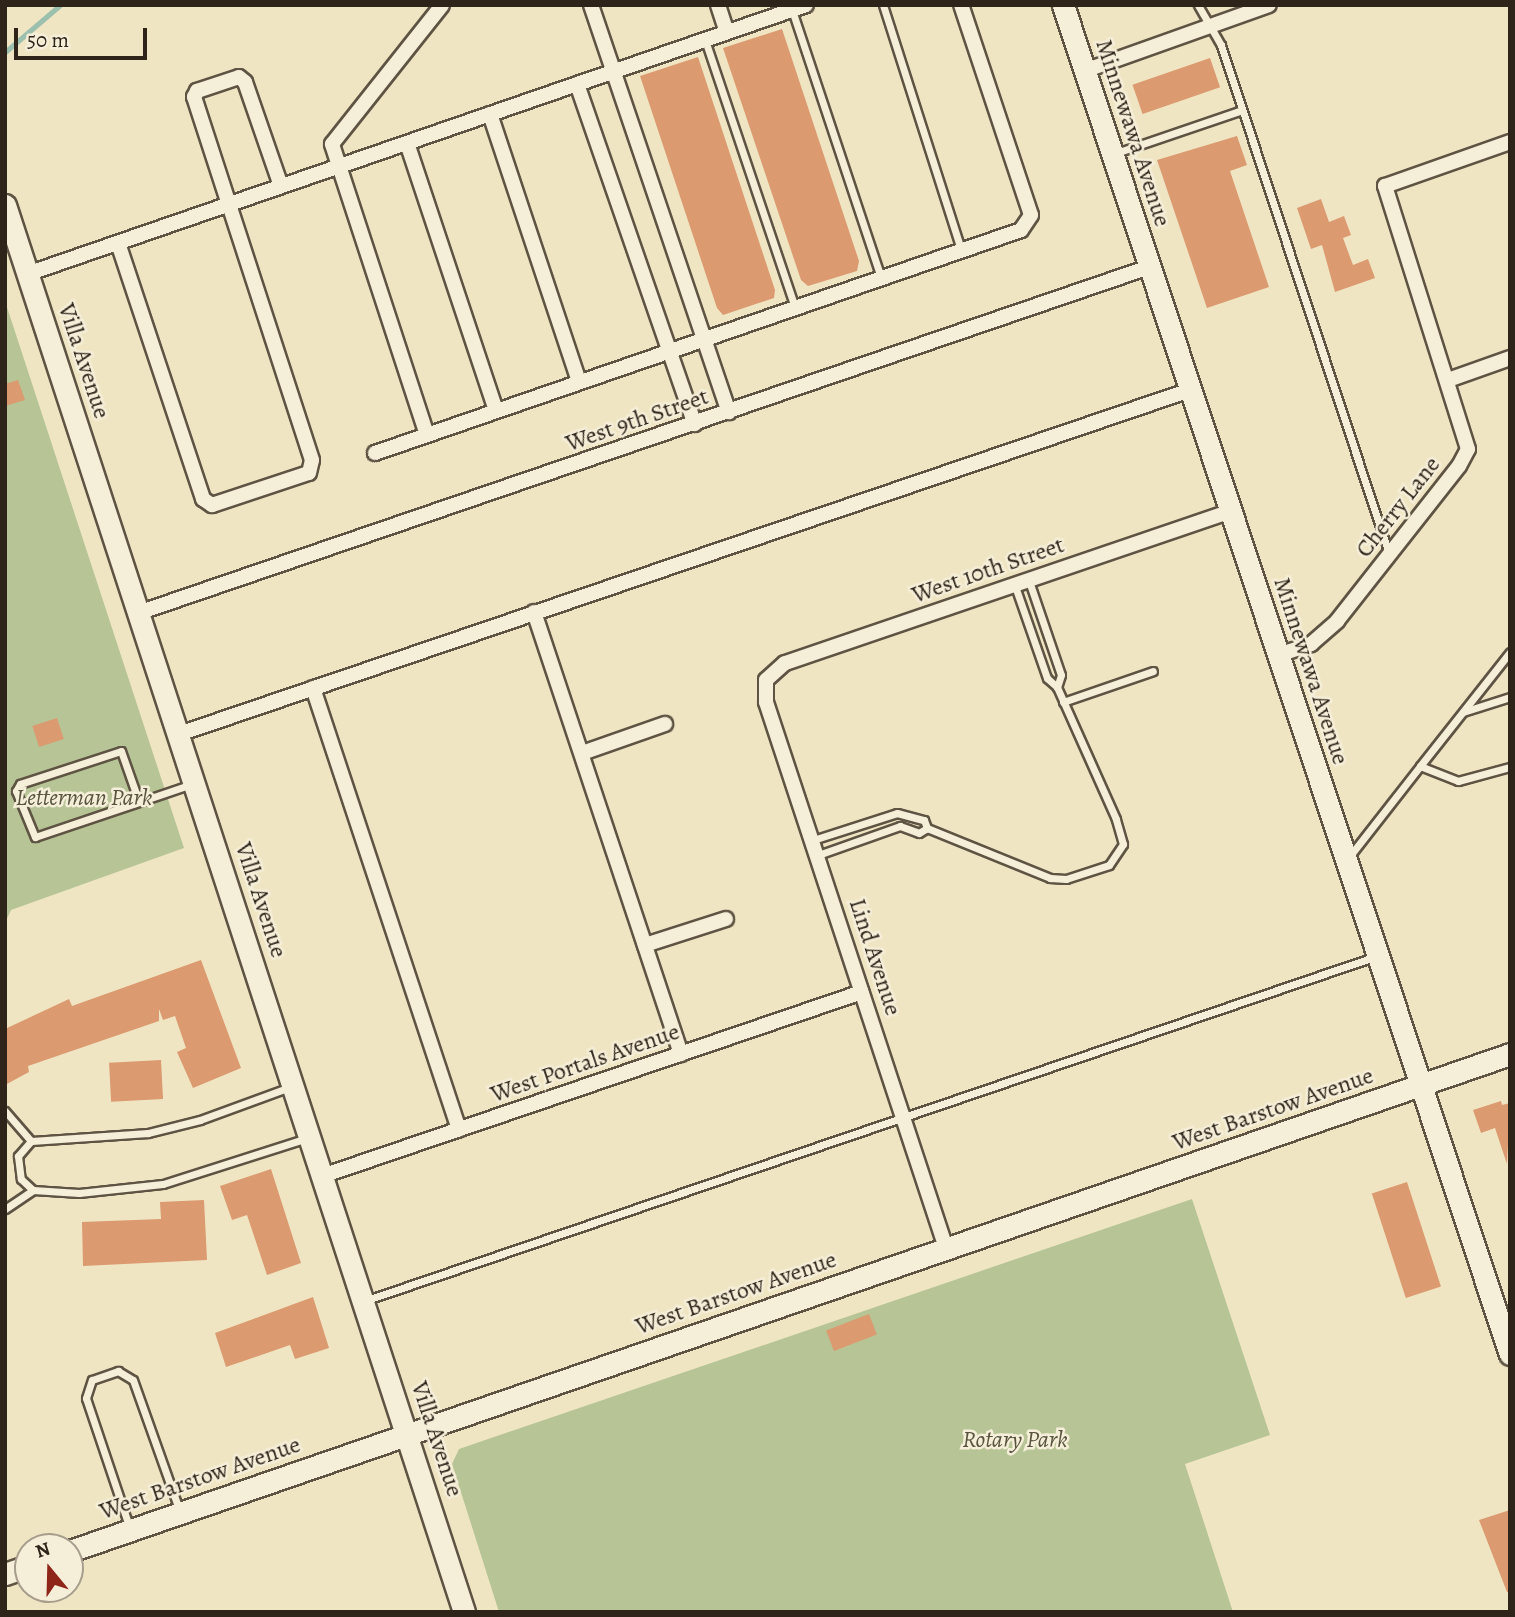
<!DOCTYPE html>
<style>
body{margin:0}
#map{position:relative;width:1515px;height:1617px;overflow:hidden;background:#f0e5c3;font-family:Alegreya,serif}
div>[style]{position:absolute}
.green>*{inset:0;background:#b7c596}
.stream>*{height:5px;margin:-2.5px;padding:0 2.5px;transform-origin:2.5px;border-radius:2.5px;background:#9bc0ae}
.building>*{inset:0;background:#db9a6f;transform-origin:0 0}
.roads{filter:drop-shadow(2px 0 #5f5444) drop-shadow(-2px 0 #5f5444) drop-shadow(0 2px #5f5444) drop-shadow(0 -2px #5f5444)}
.service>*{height:7px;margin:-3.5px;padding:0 3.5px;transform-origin:3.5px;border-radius:3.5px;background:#f5eed8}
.minor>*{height:14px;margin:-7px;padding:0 7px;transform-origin:7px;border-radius:7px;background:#f5eed8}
.secondary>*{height:21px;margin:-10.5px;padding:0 10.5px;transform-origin:10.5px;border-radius:10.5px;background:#f5eed8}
span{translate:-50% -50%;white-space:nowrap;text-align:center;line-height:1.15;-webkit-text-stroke:5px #f5eed8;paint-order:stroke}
.street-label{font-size:24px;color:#2f241a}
.park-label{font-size:24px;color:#58543f;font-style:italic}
.frame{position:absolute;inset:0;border:7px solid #2f241a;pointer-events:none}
.north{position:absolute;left:14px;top:1533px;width:70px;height:70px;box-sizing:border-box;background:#f5eed8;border:2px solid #a69d8c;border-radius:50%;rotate:341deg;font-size:19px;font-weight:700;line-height:28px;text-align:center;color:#2f241a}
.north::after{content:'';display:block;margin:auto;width:24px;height:32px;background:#8f2418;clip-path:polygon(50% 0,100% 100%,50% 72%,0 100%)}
.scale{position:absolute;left:14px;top:28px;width:133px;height:32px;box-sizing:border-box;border:4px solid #2f241a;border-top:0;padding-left:9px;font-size:21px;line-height:24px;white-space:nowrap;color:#2f241a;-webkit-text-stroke:5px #f5eed8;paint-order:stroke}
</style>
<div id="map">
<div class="green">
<i style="clip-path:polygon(5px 301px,184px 848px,11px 910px,5px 923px)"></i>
<i style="clip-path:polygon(1192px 1199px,1270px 1435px,1185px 1464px,1233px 1612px,499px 1612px,452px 1464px,459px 1449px)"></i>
</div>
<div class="stream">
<i style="left:5px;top:52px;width:72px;rotate:-40.5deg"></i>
</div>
<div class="building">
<i style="clip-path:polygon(782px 29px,859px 261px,857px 271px,808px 286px,801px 280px,723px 48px)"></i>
<i style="clip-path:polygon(698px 57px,775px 290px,774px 298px,723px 315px,717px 308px,640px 76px)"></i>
<i style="left:1210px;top:58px;width:31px;height:82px;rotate:71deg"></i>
<i style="clip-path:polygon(1237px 136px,1247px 165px,1230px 171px,1269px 287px,1207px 308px,1157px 160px)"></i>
<i style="clip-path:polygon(1321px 199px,1329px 222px,1344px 216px,1351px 235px,1343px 238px,1353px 265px,1368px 259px,1375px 278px,1335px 292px,1322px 245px,1311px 249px,1297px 208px)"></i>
<i style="clip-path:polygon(18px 380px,25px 400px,5px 406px,5px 384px)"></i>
<i style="left:57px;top:718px;width:22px;height:26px;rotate:72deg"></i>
<i style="clip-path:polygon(201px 960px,241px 1068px,193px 1088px,177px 1052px,186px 1048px,175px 1016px,163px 1020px,159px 1009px,159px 1021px,28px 1066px,29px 1072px,5px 1085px,5px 1029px,69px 999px,72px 1006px)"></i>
<i style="left:161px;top:1060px;width:39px;height:52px;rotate:87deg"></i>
<i style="clip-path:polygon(1501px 1101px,1502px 1105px,1510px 1103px,1507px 1164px,1495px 1128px,1481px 1133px,1473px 1110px)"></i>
<i style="clip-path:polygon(271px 1169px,301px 1263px,267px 1275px,247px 1215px,232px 1220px,220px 1186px)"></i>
<i style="left:1407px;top:1182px;width:110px;height:37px;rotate:72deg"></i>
<i style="clip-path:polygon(204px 1200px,207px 1260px,83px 1266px,82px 1222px,161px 1219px,160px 1202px)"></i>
<i style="clip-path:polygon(313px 1297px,329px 1348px,295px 1359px,290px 1345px,226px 1367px,215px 1333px)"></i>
<i style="left:869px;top:1314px;width:22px;height:46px;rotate:69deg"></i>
<i style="clip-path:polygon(1510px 1510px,1510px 1592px,1507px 1592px,1479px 1520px)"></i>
</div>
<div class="roads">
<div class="service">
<i style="left:883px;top:5px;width:257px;rotate:72.3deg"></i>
<i style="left:1198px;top:5px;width:46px;rotate:60.1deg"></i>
<i style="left:1221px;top:45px;width:536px;rotate:71.73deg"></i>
<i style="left:792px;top:10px;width:282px;rotate:71.6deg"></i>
<i style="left:705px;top:40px;width:282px;rotate:71.4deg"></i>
<i style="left:1116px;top:153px;width:133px;rotate:-18.8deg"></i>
<i style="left:1029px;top:581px;width:99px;rotate:71.2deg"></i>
<i style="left:1061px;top:675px;width:13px;rotate:108deg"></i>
<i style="left:1063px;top:702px;width:95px;rotate:-19deg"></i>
<i style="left:1463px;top:712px;width:49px;rotate:-17.7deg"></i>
<i style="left:1420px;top:766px;width:145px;rotate:-51.7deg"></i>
<i style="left:139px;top:802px;width:54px;rotate:-109.4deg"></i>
<i style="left:121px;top:751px;width:106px;rotate:161.9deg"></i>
<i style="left:20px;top:784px;width:8px;rotate:120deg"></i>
<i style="left:16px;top:791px;width:50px;rotate:67.6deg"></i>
<i style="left:35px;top:837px;width:110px;rotate:-18.6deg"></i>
<i style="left:139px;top:802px;width:56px;rotate:-18.8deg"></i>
<i style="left:813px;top:840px;width:88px;rotate:-17.8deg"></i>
<i style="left:897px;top:813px;width:28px;rotate:15deg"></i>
<i style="left:924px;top:820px;width:9px;rotate:69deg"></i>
<i style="left:927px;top:828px;width:133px;rotate:22.1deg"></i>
<i style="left:1050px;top:878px;width:16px;rotate:4deg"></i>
<i style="left:1066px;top:879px;width:45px;rotate:-18deg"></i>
<i style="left:1109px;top:865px;width:25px;rotate:-56deg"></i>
<i style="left:1123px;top:844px;width:26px;rotate:-106deg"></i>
<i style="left:1116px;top:819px;width:145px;rotate:-114.1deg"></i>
<i style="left:1057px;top:687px;width:13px;rotate:-138deg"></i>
<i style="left:1047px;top:678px;width:97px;rotate:-109.2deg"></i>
<i style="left:818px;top:855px;width:87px;rotate:-19.5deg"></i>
<i style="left:900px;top:826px;width:20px;rotate:20deg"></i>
<i style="left:919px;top:833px;width:9px;rotate:-32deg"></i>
<i style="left:1349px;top:857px;width:115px;rotate:-52deg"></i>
<i style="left:1420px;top:766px;width:41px;rotate:21.5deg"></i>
<i style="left:1458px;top:781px;width:54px;rotate:-15.1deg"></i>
<i style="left:290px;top:1087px;width:96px;rotate:159.9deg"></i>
<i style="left:200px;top:1120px;width:54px;rotate:166deg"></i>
<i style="left:148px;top:1133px;width:117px;rotate:176.1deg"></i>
<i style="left:31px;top:1141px;width:20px;rotate:131deg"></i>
<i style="left:18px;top:1156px;width:23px;rotate:83deg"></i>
<i style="left:21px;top:1179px;width:16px;rotate:43deg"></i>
<i style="left:33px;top:1190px;width:46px;rotate:3.7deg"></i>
<i style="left:79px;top:1193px;width:84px;rotate:-6.1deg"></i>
<i style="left:163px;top:1184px;width:151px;rotate:-17.7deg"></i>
<i style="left:5px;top:1111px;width:40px;rotate:49deg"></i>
<i style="left:5px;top:1209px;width:34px;rotate:-34deg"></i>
<i style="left:364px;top:1301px;width:1070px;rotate:-18.81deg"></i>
<i style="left:130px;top:1529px;width:138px;rotate:-108.6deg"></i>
<i style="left:86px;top:1398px;width:19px;rotate:-72deg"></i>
<i style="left:92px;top:1380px;width:28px;rotate:-19deg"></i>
<i style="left:118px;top:1371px;width:17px;rotate:31deg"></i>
<i style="left:133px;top:1380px;width:140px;rotate:70.4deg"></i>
</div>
<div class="minor">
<i style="left:591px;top:5px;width:430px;rotate:71.3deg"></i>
<i style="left:718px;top:5px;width:28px;rotate:72deg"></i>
<i style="left:1084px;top:71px;width:196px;rotate:-19.6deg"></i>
<i style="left:577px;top:84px;width:360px;rotate:70.9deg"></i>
<i style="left:490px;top:114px;width:281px;rotate:71.6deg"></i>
<i style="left:407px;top:143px;width:282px;rotate:71.6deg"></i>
<i style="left:118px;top:243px;width:270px;rotate:71.6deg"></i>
<i style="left:203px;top:499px;width:11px;rotate:34deg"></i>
<i style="left:212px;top:505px;width:102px;rotate:-18.3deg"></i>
<i style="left:309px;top:473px;width:13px;rotate:-77deg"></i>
<i style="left:312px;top:460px;width:382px;rotate:-108deg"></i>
<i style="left:194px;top:97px;width:7px;rotate:-63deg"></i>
<i style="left:197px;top:91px;width:44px;rotate:-18.4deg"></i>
<i style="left:239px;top:77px;width:8px;rotate:40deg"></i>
<i style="left:245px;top:82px;width:110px;rotate:70.9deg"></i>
<i style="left:27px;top:274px;width:824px;rotate:-19.05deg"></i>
<i style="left:1448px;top:380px;width:66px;rotate:-19.5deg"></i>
<i style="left:427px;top:435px;width:306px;rotate:-108.1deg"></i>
<i style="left:332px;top:144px;width:177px;rotate:-51.6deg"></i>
<i style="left:375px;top:453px;width:683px;rotate:-19.04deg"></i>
<i style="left:1021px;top:230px;width:18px;rotate:-56deg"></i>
<i style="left:1031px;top:215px;width:221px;rotate:-108.4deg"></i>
<i style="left:534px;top:612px;width:466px;rotate:71.6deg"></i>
<i style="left:138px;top:613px;width:1069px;rotate:-18.89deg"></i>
<i style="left:1278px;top:655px;width:35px;rotate:-18deg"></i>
<i style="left:1311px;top:644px;width:35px;rotate:-41deg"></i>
<i style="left:1337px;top:621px;width:197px;rotate:-51.8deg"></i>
<i style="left:1459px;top:466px;width:19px;rotate:-62deg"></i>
<i style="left:1468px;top:449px;width:276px;rotate:-107.5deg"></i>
<i style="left:1385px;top:186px;width:133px;rotate:-19.4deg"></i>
<i style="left:313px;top:688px;width:465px;rotate:71.7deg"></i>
<i style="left:179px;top:734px;width:1068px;rotate:-18.79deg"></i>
<i style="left:582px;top:753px;width:88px;rotate:-19.3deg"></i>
<i style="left:645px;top:945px;width:85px;rotate:-17.8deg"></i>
<i style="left:322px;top:1176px;width:570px;rotate:-18.82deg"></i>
<i style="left:946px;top:1248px;width:575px;rotate:-108.25deg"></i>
<i style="left:766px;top:702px;width:22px;rotate:-90deg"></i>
<i style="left:766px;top:680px;width:25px;rotate:-42deg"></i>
<i style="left:785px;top:663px;width:471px;rotate:-18.8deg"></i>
</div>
<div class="secondary">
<i style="left:1063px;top:5px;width:1421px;rotate:71.67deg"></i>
<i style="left:5px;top:205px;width:1480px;rotate:71.93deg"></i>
<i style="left:70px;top:1551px;width:1523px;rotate:-19.04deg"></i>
<i style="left:5px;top:1574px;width:24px;rotate:-19deg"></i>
</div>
</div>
<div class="street-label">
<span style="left:1133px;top:133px;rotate:72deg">Minnewawa Avenue</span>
<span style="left:84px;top:361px;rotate:72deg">Villa Avenue</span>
<span style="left:637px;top:420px;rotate:-19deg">West 9th Street</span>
<span style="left:1398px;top:507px;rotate:-52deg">Cherry Lane</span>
<span style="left:988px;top:570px;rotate:-19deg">West 10th Street</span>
<span style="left:1311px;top:671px;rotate:72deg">Minnewawa Avenue</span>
<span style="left:261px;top:900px;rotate:72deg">Villa Avenue</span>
<span style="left:875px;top:957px;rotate:72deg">Lind Avenue</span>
<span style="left:585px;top:1063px;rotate:-19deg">West Portals Avenue</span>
<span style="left:1273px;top:1109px;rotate:-19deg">West Barstow Avenue</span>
<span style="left:736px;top:1293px;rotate:-19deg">West Barstow Avenue</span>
<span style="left:437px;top:1439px;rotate:72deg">Villa Avenue</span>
<span style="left:200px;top:1478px;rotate:-19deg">West Barstow Avenue</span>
</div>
<div class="park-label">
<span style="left:84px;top:798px">Letterman Park</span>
<span style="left:1015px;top:1440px">Rotary Park</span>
</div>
<div class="frame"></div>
<div class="north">N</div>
<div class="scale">50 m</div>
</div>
